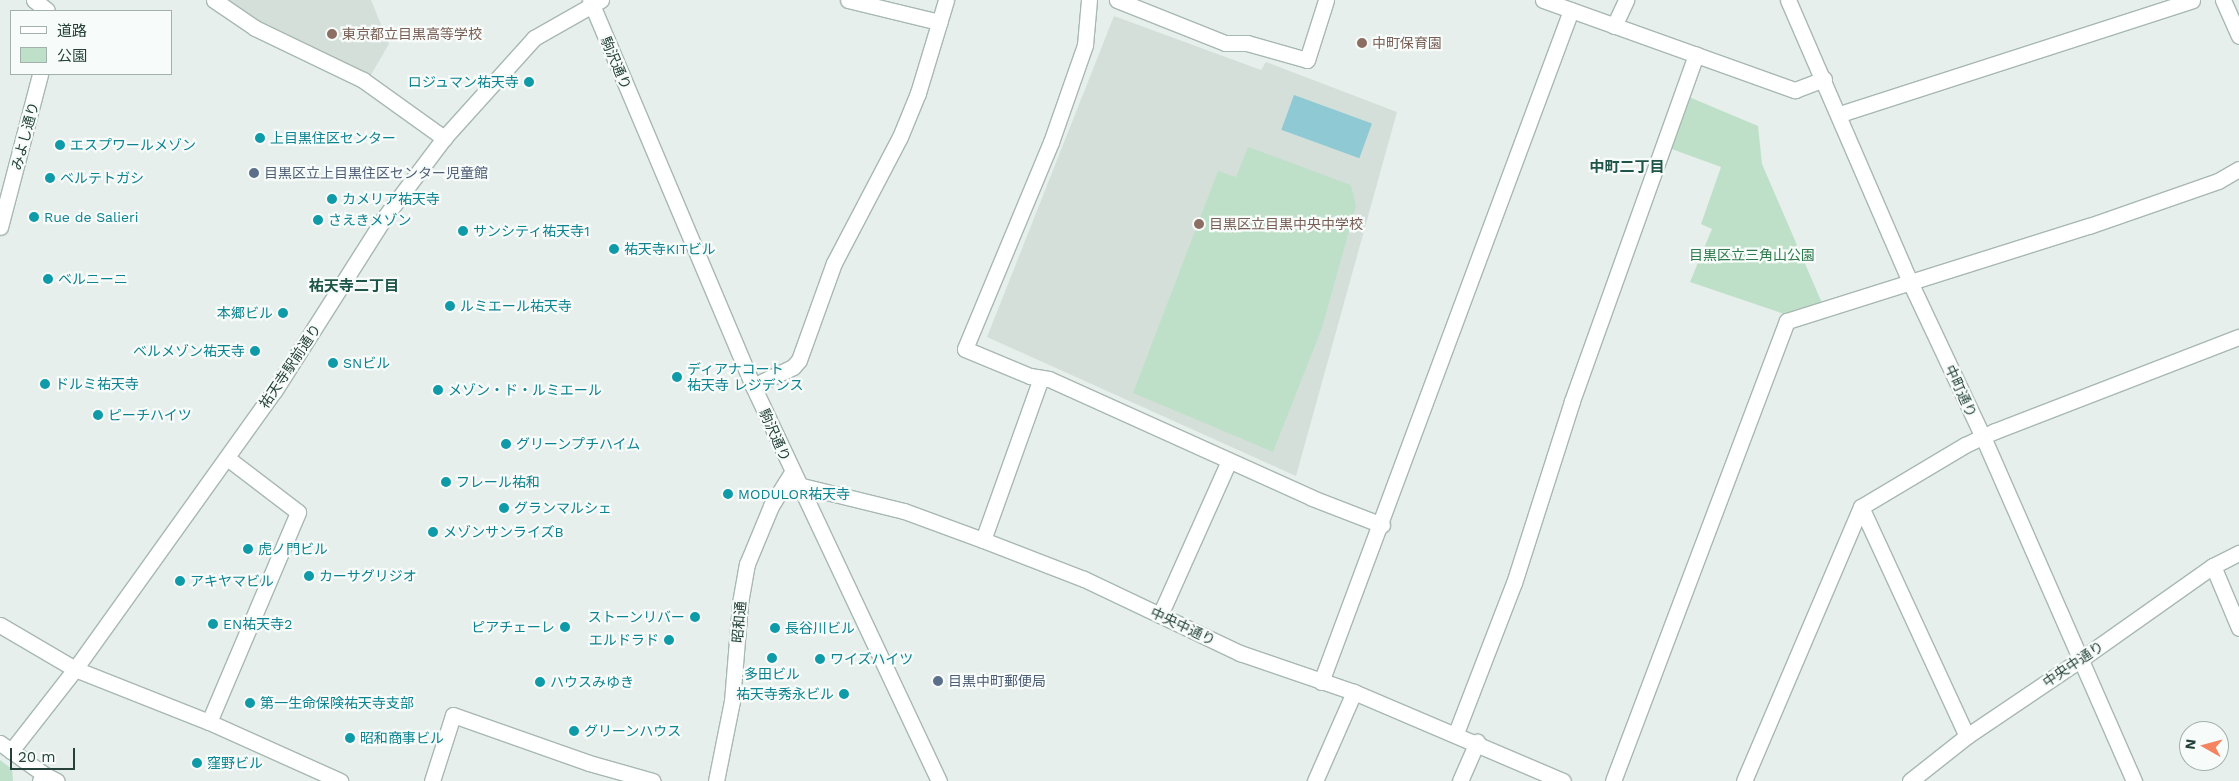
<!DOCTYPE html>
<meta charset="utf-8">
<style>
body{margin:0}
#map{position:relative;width:2239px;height:781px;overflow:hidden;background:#e6efeb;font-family:"Work Sans","Noto Sans JP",sans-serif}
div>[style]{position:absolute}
.built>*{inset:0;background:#d4dfda}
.green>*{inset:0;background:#bfe0c8}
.water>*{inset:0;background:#8ec9d4;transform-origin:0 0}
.roads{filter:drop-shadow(1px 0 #a8b8b2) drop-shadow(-1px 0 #a8b8b2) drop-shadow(0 1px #a8b8b2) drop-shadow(0 -1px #a8b8b2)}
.street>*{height:15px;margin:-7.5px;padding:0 7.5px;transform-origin:7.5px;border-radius:7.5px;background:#fff}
.secondary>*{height:15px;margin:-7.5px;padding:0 7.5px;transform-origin:7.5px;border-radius:7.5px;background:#fff}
.dots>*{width:14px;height:14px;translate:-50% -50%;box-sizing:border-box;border:2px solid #f7fbf9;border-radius:50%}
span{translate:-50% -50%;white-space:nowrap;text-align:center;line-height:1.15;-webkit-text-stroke:4.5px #f7fbf9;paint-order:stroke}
.education-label{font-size:14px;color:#785e54}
.left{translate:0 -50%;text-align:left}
.street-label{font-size:14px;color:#24423a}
.culture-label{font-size:14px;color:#0d838f}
.right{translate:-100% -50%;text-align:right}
.service-label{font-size:14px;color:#4e5e75}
.park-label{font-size:14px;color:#2d7a4b}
.neighbourhood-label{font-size:15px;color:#1f5548;font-weight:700}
.legend{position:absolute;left:10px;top:10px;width:162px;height:65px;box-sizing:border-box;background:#f7fbf9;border:1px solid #a3b1ad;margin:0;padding:6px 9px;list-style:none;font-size:15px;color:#24423a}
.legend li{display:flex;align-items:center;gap:10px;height:25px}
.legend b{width:25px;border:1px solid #a3b1ad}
.north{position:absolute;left:2179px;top:721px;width:50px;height:50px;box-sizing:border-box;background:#f7fbf9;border:1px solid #a3b1ad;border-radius:50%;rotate:277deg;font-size:14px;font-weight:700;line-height:20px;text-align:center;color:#24423a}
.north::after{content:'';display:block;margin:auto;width:18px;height:22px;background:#f4845f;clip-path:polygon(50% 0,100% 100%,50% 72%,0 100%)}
.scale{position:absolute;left:10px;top:748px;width:65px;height:22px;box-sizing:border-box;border:2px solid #24423a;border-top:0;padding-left:6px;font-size:15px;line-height:18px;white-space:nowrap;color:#24423a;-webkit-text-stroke:4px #f7fbf9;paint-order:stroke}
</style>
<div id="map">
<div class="built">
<i style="clip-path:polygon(224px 0,371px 0,389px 44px,368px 80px,258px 24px)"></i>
<i style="clip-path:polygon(1114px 16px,1261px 70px,1266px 62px,1397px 112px,1296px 476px,987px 337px)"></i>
</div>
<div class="green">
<i style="clip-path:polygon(1689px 97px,1758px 126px,1762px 164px,1822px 303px,1787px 315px,1690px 282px,1712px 229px,1701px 224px,1721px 167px,1669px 148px)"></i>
<i style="clip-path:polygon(1248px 147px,1351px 185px,1356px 206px,1322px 328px,1273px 452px,1133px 393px,1218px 171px,1236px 177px)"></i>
<i style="clip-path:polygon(0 760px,12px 769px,13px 781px,0 781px)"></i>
</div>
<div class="water">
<i style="left:1294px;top:95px;width:83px;height:37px;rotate:20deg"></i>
</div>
<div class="roads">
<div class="street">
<i style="left:34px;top:0;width:16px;rotate:38deg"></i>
<i style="left:214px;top:0;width:50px;rotate:34.3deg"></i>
<i style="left:255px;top:28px;width:120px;rotate:25.7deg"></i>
<i style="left:363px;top:80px;width:100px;rotate:35.6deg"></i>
<i style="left:848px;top:0;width:94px;rotate:13.6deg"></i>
<i style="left:1089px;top:0;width:45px;rotate:95.1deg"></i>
<i style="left:1085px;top:45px;width:103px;rotate:109.3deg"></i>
<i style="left:1051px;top:142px;width:224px;rotate:112.6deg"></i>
<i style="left:965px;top:349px;width:70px;rotate:22.6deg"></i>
<i style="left:1030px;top:376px;width:19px;rotate:9deg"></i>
<i style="left:1049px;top:379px;width:289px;rotate:24.3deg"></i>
<i style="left:1312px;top:498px;width:75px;rotate:21.1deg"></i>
<i style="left:1117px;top:0;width:116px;rotate:21.7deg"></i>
<i style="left:1225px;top:43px;width:22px"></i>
<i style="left:1247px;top:43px;width:62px;rotate:15.8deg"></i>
<i style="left:1307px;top:60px;width:63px;rotate:-72.4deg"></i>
<i style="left:1543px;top:0;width:268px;rotate:19.7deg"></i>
<i style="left:1795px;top:90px;width:31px;rotate:-21deg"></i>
<i style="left:2223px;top:0;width:39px;rotate:66deg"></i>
<i style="left:1614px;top:26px;width:29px;rotate:-65deg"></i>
<i style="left:1840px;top:114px;width:370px;rotate:-17.9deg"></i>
<i style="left:0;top:227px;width:158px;rotate:-75.3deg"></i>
<i style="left:753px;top:386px;width:44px;rotate:-25.4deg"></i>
<i style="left:793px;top:367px;width:9px;rotate:-49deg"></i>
<i style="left:799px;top:360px;width:103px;rotate:-70.2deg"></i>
<i style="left:834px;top:263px;width:142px;rotate:-62.4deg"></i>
<i style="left:900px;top:137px;width:48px;rotate:-67.8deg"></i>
<i style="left:918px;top:93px;width:97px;rotate:-73.2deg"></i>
<i style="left:1861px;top:507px;width:252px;rotate:65.2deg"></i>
<i style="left:983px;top:540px;width:172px;rotate:-70.3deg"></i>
<i style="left:2213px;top:566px;width:67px;rotate:67.2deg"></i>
<i style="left:1160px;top:615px;width:169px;rotate:-65.9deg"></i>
<i style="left:0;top:625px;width:87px;rotate:30.4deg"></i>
<i style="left:75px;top:669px;width:144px;rotate:21.6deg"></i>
<i style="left:209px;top:722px;width:144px;rotate:24.2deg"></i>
<i style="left:2081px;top:659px;width:161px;rotate:-35.2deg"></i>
<i style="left:2213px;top:566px;width:29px;rotate:-27deg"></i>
<i style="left:1321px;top:682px;width:717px;rotate:-69.59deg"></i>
<i style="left:209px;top:722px;width:228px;rotate:-67deg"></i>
<i style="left:298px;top:512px;width:89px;rotate:-142.7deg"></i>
<i style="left:1456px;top:733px;width:161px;rotate:-68.9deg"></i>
<i style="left:1514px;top:583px;width:191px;rotate:-72.3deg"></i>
<i style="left:1572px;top:401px;width:368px;rotate:-70.3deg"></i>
<i style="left:11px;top:751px;width:104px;rotate:-52deg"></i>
<i style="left:75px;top:669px;width:343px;rotate:-54.4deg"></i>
<i style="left:275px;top:390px;width:204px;rotate:-57.6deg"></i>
<i style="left:384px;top:218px;width:100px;rotate:-53.1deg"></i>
<i style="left:444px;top:138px;width:135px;rotate:-48deg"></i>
<i style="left:534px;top:38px;width:77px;rotate:-29.6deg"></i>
<i style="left:45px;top:775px;width:13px;rotate:27deg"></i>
<i style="left:432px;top:781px;width:69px;rotate:-72.3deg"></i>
<i style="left:453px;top:715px;width:144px;rotate:19.4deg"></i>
<i style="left:589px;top:763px;width:66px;rotate:15.7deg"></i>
<i style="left:716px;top:781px;width:82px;rotate:-78.7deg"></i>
<i style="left:732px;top:701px;width:98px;rotate:-85.3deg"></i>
<i style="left:740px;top:603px;width:40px;rotate:-80deg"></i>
<i style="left:747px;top:564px;width:63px;rotate:-67.5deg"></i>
<i style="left:771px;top:506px;width:40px;rotate:-58deg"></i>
<i style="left:1315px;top:781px;width:97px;rotate:-66.3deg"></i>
<i style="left:1460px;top:781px;width:43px;rotate:-66.4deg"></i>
<i style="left:1613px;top:781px;width:492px;rotate:-69.3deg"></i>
<i style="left:1787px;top:321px;width:317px;rotate:-17.5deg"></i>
<i style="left:2089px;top:226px;width:137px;rotate:-19.2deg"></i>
<i style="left:2218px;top:181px;width:24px;rotate:-30deg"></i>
<i style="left:1744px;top:781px;width:298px;rotate:-66.9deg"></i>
<i style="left:1861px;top:507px;width:121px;rotate:-30.8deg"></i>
<i style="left:1965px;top:445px;width:33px;rotate:-25deg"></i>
<i style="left:1995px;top:431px;width:261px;rotate:-21.1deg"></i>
</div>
<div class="secondary">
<i style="left:590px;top:0;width:419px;rotate:67.1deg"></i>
<i style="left:753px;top:386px;width:437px;rotate:64.8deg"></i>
<i style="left:1788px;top:0;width:307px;rotate:66.6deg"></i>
<i style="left:1910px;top:282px;width:171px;rotate:64.8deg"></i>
<i style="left:1983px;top:437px;width:376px;rotate:66.3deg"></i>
<i style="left:798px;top:485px;width:109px;rotate:13.8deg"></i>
<i style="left:904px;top:511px;width:84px;rotate:20.2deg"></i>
<i style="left:983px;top:540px;width:108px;rotate:21.1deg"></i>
<i style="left:1084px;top:579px;width:173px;rotate:25.4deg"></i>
<i style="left:1240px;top:653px;width:120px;rotate:18.9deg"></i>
<i style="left:1354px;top:692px;width:227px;rotate:23.1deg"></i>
<i style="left:0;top:743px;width:55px;rotate:35.4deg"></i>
<i style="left:45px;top:775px;width:8px;rotate:130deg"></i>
<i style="left:1910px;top:781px;width:73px;rotate:-38.3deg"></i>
<i style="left:1967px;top:736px;width:138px;rotate:-34deg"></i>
</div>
</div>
<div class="dots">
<i style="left:332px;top:34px;background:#8d6e63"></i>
<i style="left:1362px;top:43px;background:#8d6e63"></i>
<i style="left:529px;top:82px;background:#0f9aa8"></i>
<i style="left:260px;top:138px;background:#0f9aa8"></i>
<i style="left:60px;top:145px;background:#0f9aa8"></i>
<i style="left:254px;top:173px;background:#5c6f8a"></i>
<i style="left:50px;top:178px;background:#0f9aa8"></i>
<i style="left:332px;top:199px;background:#0f9aa8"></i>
<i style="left:34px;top:217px;background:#0f9aa8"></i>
<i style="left:318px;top:220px;background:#0f9aa8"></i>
<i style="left:1199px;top:224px;background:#8d6e63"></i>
<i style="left:463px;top:231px;background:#0f9aa8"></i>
<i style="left:614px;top:249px;background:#0f9aa8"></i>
<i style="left:48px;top:279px;background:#0f9aa8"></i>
<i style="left:450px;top:306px;background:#0f9aa8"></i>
<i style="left:283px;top:313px;background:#0f9aa8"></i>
<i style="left:255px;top:351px;background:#0f9aa8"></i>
<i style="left:333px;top:363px;background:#0f9aa8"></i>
<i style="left:677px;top:377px;background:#0f9aa8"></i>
<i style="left:45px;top:384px;background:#0f9aa8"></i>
<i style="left:438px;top:390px;background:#0f9aa8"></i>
<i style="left:98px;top:415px;background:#0f9aa8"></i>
<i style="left:506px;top:444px;background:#0f9aa8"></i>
<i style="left:446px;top:482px;background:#0f9aa8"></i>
<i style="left:728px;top:494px;background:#0f9aa8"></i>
<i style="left:504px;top:508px;background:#0f9aa8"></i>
<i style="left:433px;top:532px;background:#0f9aa8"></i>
<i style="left:248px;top:549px;background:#0f9aa8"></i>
<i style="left:309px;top:576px;background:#0f9aa8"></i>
<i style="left:180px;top:581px;background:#0f9aa8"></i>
<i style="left:695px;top:617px;background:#0f9aa8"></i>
<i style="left:213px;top:624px;background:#0f9aa8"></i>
<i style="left:565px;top:627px;background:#0f9aa8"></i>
<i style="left:775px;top:628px;background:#0f9aa8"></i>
<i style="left:669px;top:640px;background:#0f9aa8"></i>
<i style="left:772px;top:658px;background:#0f9aa8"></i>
<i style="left:820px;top:659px;background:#0f9aa8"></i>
<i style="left:938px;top:681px;background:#5c6f8a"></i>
<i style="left:540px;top:682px;background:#0f9aa8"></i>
<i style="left:844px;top:694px;background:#0f9aa8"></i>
<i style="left:250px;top:703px;background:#0f9aa8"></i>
<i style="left:574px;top:731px;background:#0f9aa8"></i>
<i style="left:350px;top:738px;background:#0f9aa8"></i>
<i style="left:197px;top:763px;background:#0f9aa8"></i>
</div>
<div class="education-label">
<span class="left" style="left:342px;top:34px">東京都立目黒高等学校</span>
<span class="left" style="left:1372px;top:43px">中町保育園</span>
<span class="left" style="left:1209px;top:224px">目黒区立目黒中央中学校</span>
</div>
<div class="street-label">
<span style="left:616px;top:63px;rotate:67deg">駒沢通り</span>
<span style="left:25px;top:136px;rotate:-75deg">みよし通り</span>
<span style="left:290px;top:366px;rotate:-56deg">祐天寺駅前通り</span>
<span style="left:1961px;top:391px;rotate:65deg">中町通り</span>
<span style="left:775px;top:435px;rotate:66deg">駒沢通り</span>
<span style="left:739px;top:622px;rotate:-85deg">昭和通</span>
<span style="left:1183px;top:626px;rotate:25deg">中央中通り</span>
<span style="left:2073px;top:664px;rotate:-34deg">中央中通り</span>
</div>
<div class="culture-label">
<span class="right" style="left:519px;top:82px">ロジュマン祐天寺</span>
<span class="left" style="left:270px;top:138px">上目黒住区センター</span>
<span class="left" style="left:70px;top:145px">エスプワールメゾン</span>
<span class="left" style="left:60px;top:178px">ベルテトガシ</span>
<span class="left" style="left:342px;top:199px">カメリア祐天寺</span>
<span class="left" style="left:44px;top:217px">Rue de Salieri</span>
<span class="left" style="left:328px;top:220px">さえきメゾン</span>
<span class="left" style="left:473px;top:231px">サンシティ祐天寺1</span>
<span class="left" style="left:624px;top:249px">祐天寺KITビル</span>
<span class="left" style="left:58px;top:279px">ベルニーニ</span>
<span class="left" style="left:460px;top:306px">ルミエール祐天寺</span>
<span class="right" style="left:273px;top:313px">本郷ビル</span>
<span class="right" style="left:245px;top:351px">ベルメゾン祐天寺</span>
<span class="left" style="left:343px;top:363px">SNビル</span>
<span class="left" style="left:687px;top:377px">ディアナコート<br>祐天寺 レジデンス</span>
<span class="left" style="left:55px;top:384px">ドルミ祐天寺</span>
<span class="left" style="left:448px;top:390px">メゾン・ド・ルミエール</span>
<span class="left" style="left:108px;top:415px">ピーチハイツ</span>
<span class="left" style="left:516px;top:444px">グリーンプチハイム</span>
<span class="left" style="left:456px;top:482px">フレール祐和</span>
<span class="left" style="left:738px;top:494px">MODULOR祐天寺</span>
<span class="left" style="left:514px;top:508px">グランマルシェ</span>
<span class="left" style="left:443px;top:532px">メゾンサンライズB</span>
<span class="left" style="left:258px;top:549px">虎ノ門ビル</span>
<span class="left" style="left:319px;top:576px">カーサグリジオ</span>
<span class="left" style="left:190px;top:581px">アキヤマビル</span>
<span class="right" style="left:685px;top:617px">ストーンリバー</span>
<span class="left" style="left:223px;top:624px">EN祐天寺2</span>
<span class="right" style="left:555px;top:627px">ピアチェーレ</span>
<span class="left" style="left:785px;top:628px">長谷川ビル</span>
<span class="right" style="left:659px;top:640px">エルドラド</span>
<span class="left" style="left:830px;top:659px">ワイズハイツ</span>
<span style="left:772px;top:674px">多田ビル</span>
<span class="left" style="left:550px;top:682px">ハウスみゆき</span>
<span class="right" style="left:834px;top:694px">祐天寺秀永ビル</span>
<span class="left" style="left:260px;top:703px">第一生命保険祐天寺支部</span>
<span class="left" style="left:584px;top:731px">グリーンハウス</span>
<span class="left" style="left:360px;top:738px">昭和商事ビル</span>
<span class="left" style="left:207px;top:763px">窪野ビル</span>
</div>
<div class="service-label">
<span class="left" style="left:264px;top:173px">目黒区立上目黒住区センター児童館</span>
<span class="left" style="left:948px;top:681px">目黒中町郵便局</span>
</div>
<div class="park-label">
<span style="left:1752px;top:255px">目黒区立三角山公園</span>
</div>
<div class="neighbourhood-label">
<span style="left:1627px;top:168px">中町二丁目</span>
<span style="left:354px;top:287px">祐天寺二丁目</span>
</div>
<ul class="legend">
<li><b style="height:6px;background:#fff"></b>道路</li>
<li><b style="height:14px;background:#bfe0c8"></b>公園</li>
</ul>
<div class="north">N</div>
<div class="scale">20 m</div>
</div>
